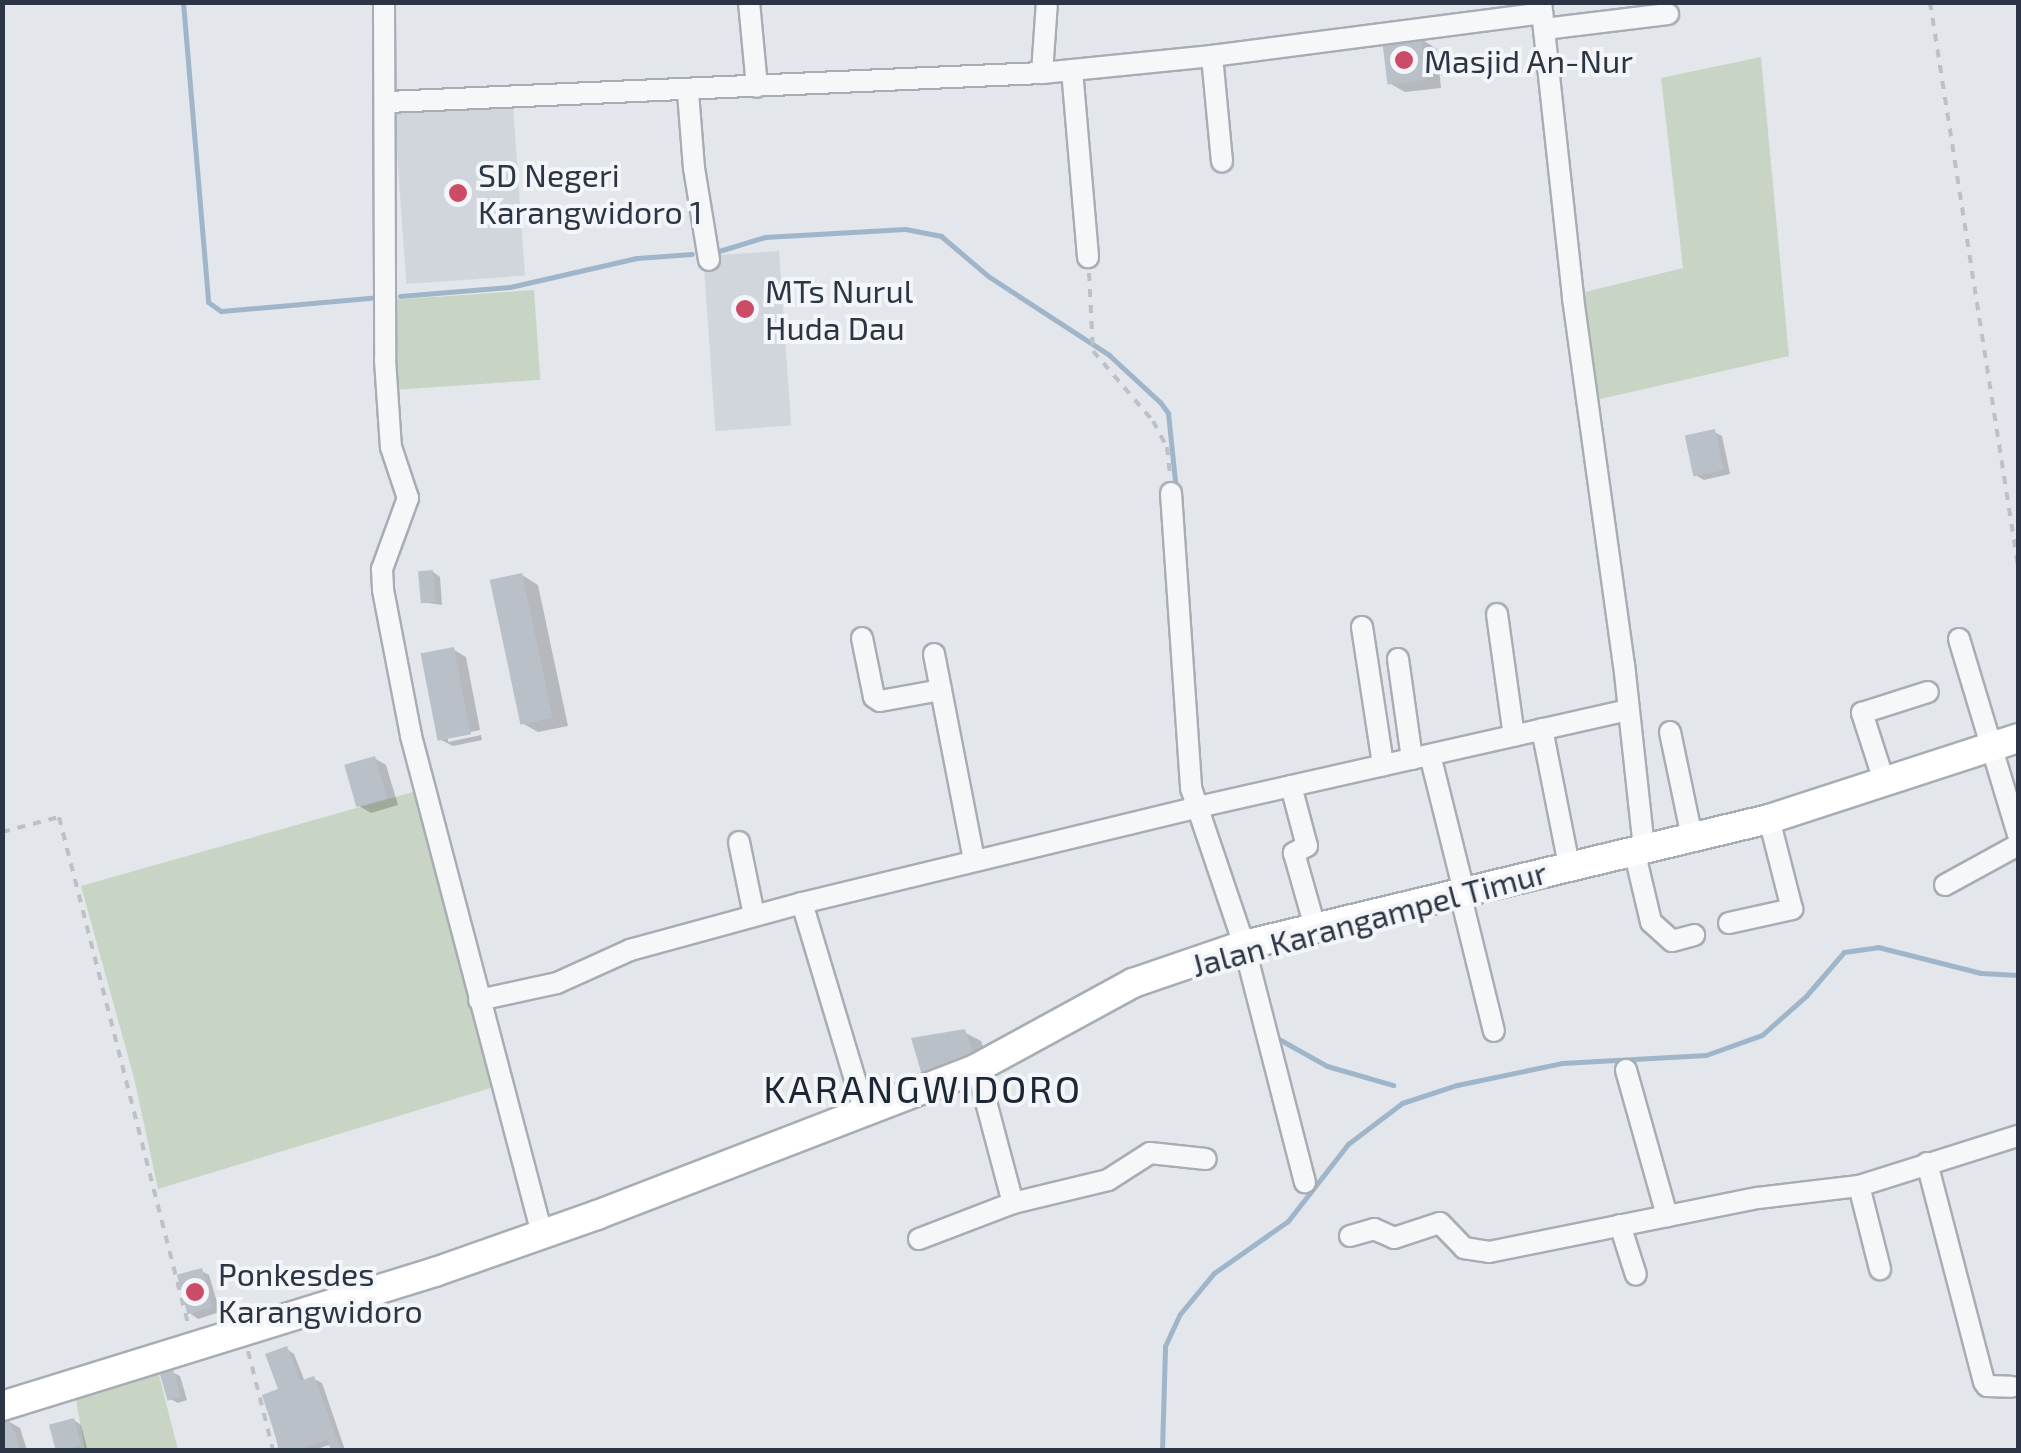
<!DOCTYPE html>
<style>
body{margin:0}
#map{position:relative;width:2021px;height:1453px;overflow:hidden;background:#e3e6eb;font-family:"Exo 2",sans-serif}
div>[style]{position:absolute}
.built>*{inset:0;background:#d1d6dd;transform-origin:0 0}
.green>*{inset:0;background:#c9d5c4;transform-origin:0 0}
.shadow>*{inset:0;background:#0003}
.stream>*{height:5px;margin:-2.5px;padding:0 2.5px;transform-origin:2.5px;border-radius:2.5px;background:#9fb6ca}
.building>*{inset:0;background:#bac0c8;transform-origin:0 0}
.path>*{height:4px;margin-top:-2px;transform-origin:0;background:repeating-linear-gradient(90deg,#bdc1c6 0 8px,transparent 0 16px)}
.roads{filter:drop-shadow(2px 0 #a8adb5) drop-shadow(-2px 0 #a8adb5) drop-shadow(0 2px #a8adb5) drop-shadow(0 -2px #a8adb5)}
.street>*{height:20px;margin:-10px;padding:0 10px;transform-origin:10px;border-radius:10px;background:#f6f7f9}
.secondary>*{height:28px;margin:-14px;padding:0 14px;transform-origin:14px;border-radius:14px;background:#fff}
.dots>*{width:28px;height:28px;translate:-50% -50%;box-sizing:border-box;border:5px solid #f3f5f8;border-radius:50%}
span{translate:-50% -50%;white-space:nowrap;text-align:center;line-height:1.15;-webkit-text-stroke:8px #f3f5f8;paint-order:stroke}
.poi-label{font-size:32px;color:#2b3543}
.left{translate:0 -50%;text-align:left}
.street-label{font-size:32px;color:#2b3543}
.quarter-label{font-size:38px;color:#1d2634;letter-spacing:2.5px}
.frame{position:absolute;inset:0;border:5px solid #2b3543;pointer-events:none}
</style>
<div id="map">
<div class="built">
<i style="left:513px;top:104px;width:172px;height:119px;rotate:86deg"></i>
<i style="left:779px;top:251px;width:175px;height:76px;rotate:86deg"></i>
</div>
<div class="green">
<i style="clip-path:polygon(1761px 57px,1789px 356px,1596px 400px,1581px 293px,1683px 268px,1661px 78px)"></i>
<i style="left:534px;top:290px;width:90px;height:144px;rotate:86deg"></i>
<i style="clip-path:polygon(420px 790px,494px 1087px,158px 1189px,134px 1078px,81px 886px)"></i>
<i style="clip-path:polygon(158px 1371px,178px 1450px,85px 1450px,76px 1400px)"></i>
</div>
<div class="shadow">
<i style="clip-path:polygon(1421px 39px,1437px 49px,1441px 88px,1405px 92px,1389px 83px)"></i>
<i style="clip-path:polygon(1714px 432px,1722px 436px,1730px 474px,1704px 480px,1697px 476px)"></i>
<i style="clip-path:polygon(433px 572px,440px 577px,442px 605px,422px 602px)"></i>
<i style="clip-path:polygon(522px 575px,538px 585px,568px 726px,538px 732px,522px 723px)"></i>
<i style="clip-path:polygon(454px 650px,466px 657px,480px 730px,448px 737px,448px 742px,481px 735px,482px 740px,453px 746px,441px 740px)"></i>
<i style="clip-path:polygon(374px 758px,386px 765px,398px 805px,371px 813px,359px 806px)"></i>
<i style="clip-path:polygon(964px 1032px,981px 1041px,991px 1069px,914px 1040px)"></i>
<i style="clip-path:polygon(202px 1271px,209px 1275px,220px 1312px,198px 1319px,191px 1314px)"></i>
<i style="clip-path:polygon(287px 1349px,294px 1354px,305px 1382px,314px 1379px,322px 1383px,345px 1450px,334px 1450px,332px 1444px,314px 1450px,279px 1450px,265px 1397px,281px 1391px)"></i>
<i style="clip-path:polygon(172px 1372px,180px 1376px,187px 1400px,178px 1403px,170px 1399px)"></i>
<i style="clip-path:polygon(74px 1420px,81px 1425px,87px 1448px,59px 1450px)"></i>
<i style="clip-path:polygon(8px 1421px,20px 1428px,27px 1450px,2px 1450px,2px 1423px)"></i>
</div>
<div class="stream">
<i style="left:183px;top:2px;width:301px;rotate:85.2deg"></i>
<i style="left:208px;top:302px;width:16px;rotate:35deg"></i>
<i style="left:221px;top:311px;width:151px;rotate:-5deg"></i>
<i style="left:719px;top:251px;width:48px;rotate:-16.9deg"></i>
<i style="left:765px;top:237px;width:140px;rotate:-3.3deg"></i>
<i style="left:905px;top:229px;width:37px;rotate:11deg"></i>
<i style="left:941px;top:236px;width:62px;rotate:40.4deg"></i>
<i style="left:988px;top:276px;width:145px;rotate:33.1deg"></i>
<i style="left:1109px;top:355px;width:69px;rotate:42.7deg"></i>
<i style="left:1160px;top:402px;width:14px;rotate:54deg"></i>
<i style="left:1168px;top:413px;width:78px;rotate:84.1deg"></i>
<i style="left:400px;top:296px;width:110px;rotate:-4.7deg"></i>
<i style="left:510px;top:287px;width:130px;rotate:-12.9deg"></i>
<i style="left:637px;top:258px;width:55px;rotate:-4.2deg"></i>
<i style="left:1277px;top:1038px;width:57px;rotate:29.2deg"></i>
<i style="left:1327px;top:1066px;width:69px;rotate:16.1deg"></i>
<i style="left:1162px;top:1450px;width:104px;rotate:-88.3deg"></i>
<i style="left:1165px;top:1346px;width:35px;rotate:-65deg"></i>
<i style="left:1180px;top:1314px;width:53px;rotate:-50.3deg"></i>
<i style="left:1214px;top:1273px;width:90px;rotate:-35.1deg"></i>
<i style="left:1288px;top:1221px;width:98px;rotate:-52.1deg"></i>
<i style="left:1348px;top:1144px;width:68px;rotate:-37.2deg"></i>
<i style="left:1402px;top:1103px;width:58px;rotate:-18.1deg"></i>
<i style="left:1457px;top:1085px;width:107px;rotate:-11.8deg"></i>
<i style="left:1562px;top:1063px;width:144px;rotate:-3.2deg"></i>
<i style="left:1706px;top:1055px;width:59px;rotate:-19.7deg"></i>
<i style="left:1762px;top:1035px;width:59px;rotate:-41.6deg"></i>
<i style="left:1806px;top:996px;width:58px;rotate:-49.2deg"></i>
<i style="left:1844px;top:952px;width:34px;rotate:-8deg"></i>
<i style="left:1878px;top:947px;width:106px;rotate:14.2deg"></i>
<i style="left:1981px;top:973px;width:37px;rotate:3deg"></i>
</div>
<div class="building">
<i style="left:1421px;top:37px;width:43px;height:39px;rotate:83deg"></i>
<i style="left:1715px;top:429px;width:42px;height:31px;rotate:78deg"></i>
<i style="left:433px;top:570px;width:32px;height:15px;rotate:85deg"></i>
<i style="left:522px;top:573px;width:148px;height:33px;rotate:78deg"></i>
<i style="left:454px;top:647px;width:89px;height:34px;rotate:79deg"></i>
<i style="left:375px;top:756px;width:44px;height:32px;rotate:74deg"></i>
<i style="clip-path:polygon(965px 1029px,976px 1060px,924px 1082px,911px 1038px)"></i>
<i style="left:202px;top:1268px;width:41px;height:26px;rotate:75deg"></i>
<i style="clip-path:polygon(287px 1346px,300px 1381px,314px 1376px,341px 1450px,331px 1450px,327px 1440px,297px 1450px,271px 1450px,279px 1447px,262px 1395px,278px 1389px,265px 1354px)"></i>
<i style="left:173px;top:1369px;width:29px;height:14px;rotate:74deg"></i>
<i style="left:74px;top:1418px;width:28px;height:26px;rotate:75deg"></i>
<i style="clip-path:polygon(8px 1419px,16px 1435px,20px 1450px,2px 1450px,2px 1420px)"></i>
</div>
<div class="path">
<i style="left:1930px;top:2px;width:571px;rotate:81.13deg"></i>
<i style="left:1089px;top:273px;width:78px;rotate:87.1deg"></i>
<i style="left:1093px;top:351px;width:92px;rotate:49.4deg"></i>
<i style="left:1153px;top:421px;width:30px;rotate:62deg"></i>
<i style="left:1167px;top:447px;width:31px;rotate:84deg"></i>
<i style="left:2px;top:832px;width:59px;rotate:-14.7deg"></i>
<i style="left:59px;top:817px;width:523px;rotate:75.72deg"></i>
<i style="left:248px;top:1351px;width:102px;rotate:75.8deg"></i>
</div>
<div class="roads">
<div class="street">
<i style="left:384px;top:2px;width:358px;rotate:89.8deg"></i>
<i style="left:385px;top:360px;width:87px;rotate:86.1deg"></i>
<i style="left:391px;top:447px;width:54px;rotate:71.6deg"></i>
<i style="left:408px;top:498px;width:76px;rotate:110.1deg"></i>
<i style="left:382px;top:569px;width:21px;rotate:87deg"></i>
<i style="left:383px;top:590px;width:149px;rotate:79.1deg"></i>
<i style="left:411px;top:736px;width:515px;rotate:75.26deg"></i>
<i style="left:749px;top:2px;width:85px;rotate:84.6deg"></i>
<i style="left:1541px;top:2px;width:298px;rotate:83.8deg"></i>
<i style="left:1573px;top:298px;width:370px;rotate:82.1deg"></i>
<i style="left:1624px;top:664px;width:185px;rotate:83.8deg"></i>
<i style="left:1544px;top:29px;width:125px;rotate:-6.9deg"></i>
<i style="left:1212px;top:56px;width:106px;rotate:84.6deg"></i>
<i style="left:1072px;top:70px;width:188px;rotate:85.1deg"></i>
<i style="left:1042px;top:73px;width:71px;rotate:-86deg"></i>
<i style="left:688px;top:92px;width:76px;rotate:85.5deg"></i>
<i style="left:694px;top:168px;width:93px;rotate:80.7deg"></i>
<i style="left:388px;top:102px;width:655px;rotate:-2.54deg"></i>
<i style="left:1042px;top:73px;width:171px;rotate:-5.7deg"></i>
<i style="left:1212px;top:56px;width:333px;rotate:-7.4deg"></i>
<i style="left:1171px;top:493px;width:296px;rotate:86.1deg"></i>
<i style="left:1191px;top:788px;width:166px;rotate:71.3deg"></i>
<i style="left:1244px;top:945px;width:245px;rotate:75.6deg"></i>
<i style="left:1497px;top:614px;width:123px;rotate:82.1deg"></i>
<i style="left:1362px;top:627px;width:140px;rotate:81.3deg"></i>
<i style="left:862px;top:638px;width:60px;rotate:78.5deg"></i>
<i style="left:874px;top:697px;width:7px;rotate:34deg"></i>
<i style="left:880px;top:701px;width:62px;rotate:-10.2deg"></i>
<i style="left:1959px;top:639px;width:204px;rotate:73.2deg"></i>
<i style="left:934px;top:654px;width:210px;rotate:79deg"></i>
<i style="left:1398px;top:659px;width:101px;rotate:82deg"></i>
<i style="left:1542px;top:729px;width:139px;rotate:78.8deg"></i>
<i style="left:1670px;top:732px;width:107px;rotate:78.2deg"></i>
<i style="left:1430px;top:755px;width:140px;rotate:76deg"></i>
<i style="left:1885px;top:784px;width:75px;rotate:-107.9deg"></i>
<i style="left:1862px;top:713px;width:69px;rotate:-17.7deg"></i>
<i style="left:1291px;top:786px;width:62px;rotate:75.1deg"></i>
<i style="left:1307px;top:846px;width:15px;rotate:152deg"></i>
<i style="left:1294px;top:853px;width:77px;rotate:74.2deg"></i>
<i style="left:739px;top:842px;width:75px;rotate:78.4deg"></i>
<i style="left:1634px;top:850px;width:74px;rotate:76.7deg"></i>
<i style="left:1651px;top:922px;width:28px;rotate:42deg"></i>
<i style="left:1672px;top:941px;width:23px;rotate:-15deg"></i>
<i style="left:1945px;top:885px;width:83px;rotate:-28.7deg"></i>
<i style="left:1460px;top:893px;width:142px;rotate:76.2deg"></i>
<i style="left:802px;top:903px;width:216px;rotate:73.3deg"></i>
<i style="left:1729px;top:923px;width:65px;rotate:-12.5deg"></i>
<i style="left:1792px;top:909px;width:93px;rotate:-104.3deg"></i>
<i style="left:479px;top:1000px;width:80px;rotate:-12.3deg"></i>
<i style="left:557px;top:983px;width:80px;rotate:-24.3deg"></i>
<i style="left:630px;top:950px;width:178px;rotate:-15.3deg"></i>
<i style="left:802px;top:903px;width:407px;rotate:-13.6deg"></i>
<i style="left:1198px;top:807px;width:441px;rotate:-12.7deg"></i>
<i style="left:977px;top:1068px;width:140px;rotate:75.1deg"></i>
<i style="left:1626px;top:1070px;width:152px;rotate:74.3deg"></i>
<i style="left:1927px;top:1163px;width:226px;rotate:75.4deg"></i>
<i style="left:1984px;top:1382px;width:5px;rotate:53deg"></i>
<i style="left:1987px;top:1386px;width:24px;rotate:2deg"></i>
<i style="left:1859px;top:1186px;width:86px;rotate:75.8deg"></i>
<i style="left:1620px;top:1225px;width:52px;rotate:72.3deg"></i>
<i style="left:1350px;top:1236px;width:25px;rotate:-16deg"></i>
<i style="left:1374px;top:1229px;width:22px;rotate:24deg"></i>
<i style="left:1394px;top:1238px;width:48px;rotate:-18.1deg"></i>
<i style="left:1440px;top:1223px;width:35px;rotate:46deg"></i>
<i style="left:1464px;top:1248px;width:25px;rotate:9deg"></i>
<i style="left:1489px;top:1252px;width:274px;rotate:-11.4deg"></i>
<i style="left:1758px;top:1198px;width:102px;rotate:-6.8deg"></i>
<i style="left:1859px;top:1186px;width:167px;rotate:-17.5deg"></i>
<i style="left:919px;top:1239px;width:101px;rotate:-21deg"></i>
<i style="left:1013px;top:1203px;width:98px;rotate:-13.6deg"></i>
<i style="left:1108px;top:1180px;width:50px;rotate:-32.7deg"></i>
<i style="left:1150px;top:1153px;width:56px;rotate:6.1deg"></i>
</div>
<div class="secondary">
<i style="left:2px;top:1406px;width:453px;rotate:-17.2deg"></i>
<i style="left:435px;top:1272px;width:172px;rotate:-19.4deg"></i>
<i style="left:597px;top:1215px;width:407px;rotate:-21.1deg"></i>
<i style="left:977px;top:1068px;width:178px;rotate:-28.6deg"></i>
<i style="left:1133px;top:983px;width:117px;rotate:-18.9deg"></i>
<i style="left:1244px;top:945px;width:540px;rotate:-13.5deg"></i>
<i style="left:1769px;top:819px;width:262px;rotate:-18deg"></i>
</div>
</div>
<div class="dots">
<i style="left:1404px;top:60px;background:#cc4b66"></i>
<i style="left:458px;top:193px;background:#cc4b66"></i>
<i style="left:745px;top:309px;background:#cc4b66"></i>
<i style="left:195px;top:1292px;background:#cc4b66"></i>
</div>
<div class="poi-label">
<span class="left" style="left:1424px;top:60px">Masjid An-Nur</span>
<span class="left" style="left:478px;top:193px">SD Negeri<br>Karangwidoro 1</span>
<span class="left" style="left:765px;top:309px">MTs Nurul<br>Huda Dau</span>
<span class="left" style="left:218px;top:1292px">Ponkesdes<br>Karangwidoro</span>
</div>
<div class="street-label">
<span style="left:1369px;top:918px;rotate:-15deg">Jalan Karangampel Timur</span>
</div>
<div class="quarter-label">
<span style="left:923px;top:1089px">KARANGWIDORO</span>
</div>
<div class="frame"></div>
</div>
